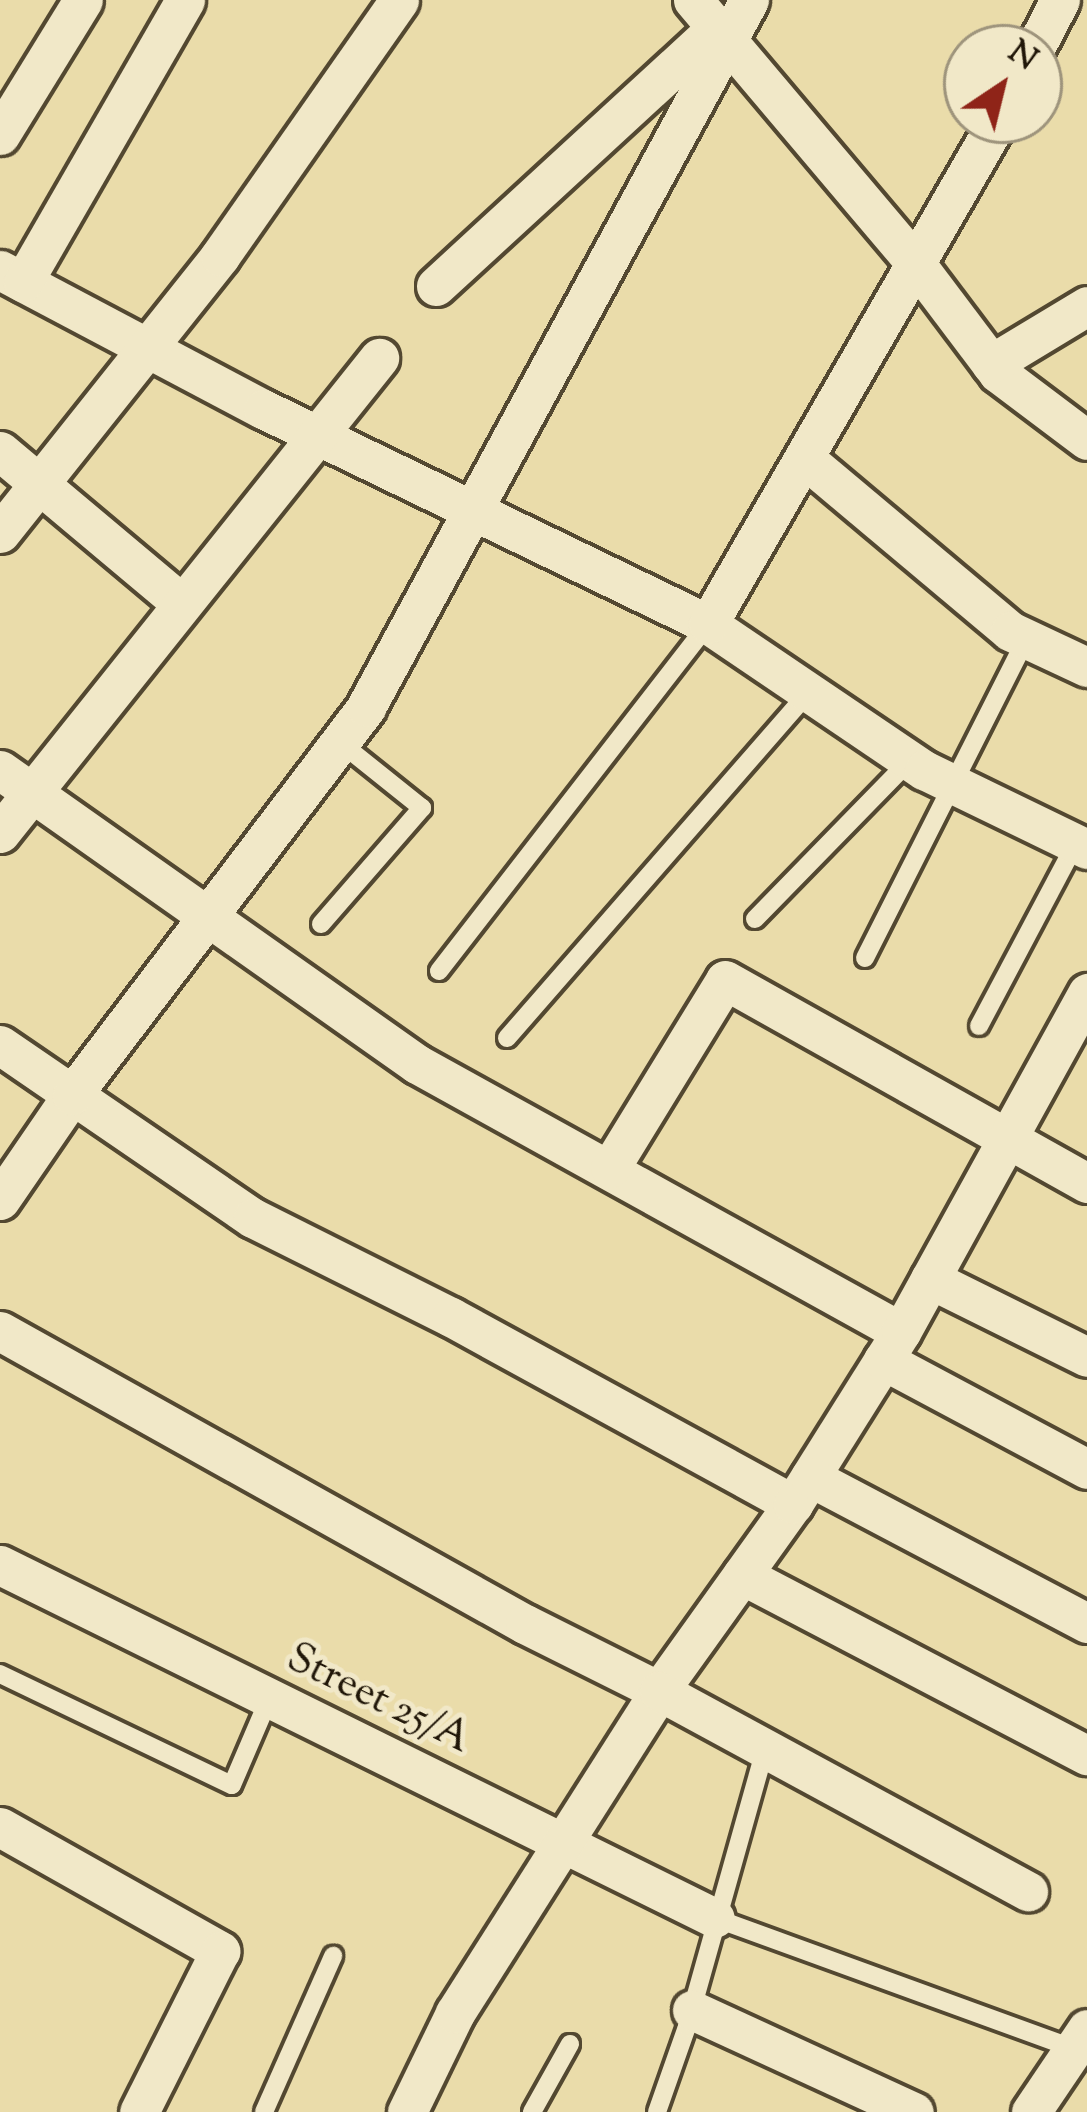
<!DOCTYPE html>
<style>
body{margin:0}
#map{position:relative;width:1087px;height:2112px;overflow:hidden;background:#eadcaa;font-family:"Sorts Mill Goudy",serif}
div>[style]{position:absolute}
.roads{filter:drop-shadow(3px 0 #534831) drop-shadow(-3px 0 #534831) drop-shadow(0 3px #534831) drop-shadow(0 -3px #534831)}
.service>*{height:18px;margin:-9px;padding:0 9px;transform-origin:9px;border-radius:9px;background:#f1e8c8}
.minor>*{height:39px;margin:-19.5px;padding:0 19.5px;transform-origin:19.5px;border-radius:19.5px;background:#f1e8c8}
span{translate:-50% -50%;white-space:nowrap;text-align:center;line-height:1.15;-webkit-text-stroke:10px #f1e8c8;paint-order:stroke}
.street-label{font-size:42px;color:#211709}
.north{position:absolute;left:943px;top:24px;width:120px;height:120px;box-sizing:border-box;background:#f1e8c8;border:3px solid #9e947c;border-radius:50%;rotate:35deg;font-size:33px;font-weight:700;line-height:48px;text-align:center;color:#211709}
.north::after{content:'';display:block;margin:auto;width:42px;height:54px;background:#8f2418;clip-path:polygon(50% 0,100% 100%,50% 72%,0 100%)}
</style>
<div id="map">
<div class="roads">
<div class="service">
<i style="left:755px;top:919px;width:222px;rotate:-45.7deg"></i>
<i style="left:321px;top:924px;width:154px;rotate:-49deg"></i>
<i style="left:422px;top:808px;width:104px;rotate:-141.3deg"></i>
<i style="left:865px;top:958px;width:357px;rotate:-63.2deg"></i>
<i style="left:439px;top:971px;width:439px;rotate:-52.2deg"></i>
<i style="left:979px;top:1026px;width:207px;rotate:-62.1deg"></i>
<i style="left:507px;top:1038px;width:459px;rotate:-48.9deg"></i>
<i style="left:0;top:1674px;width:257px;rotate:25.6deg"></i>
<i style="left:232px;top:1785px;width:91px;rotate:-66.8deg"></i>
<i style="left:715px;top:1918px;width:385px;rotate:20deg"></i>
<i style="left:264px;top:2112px;width:171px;rotate:-66.1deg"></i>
<i style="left:532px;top:2112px;width:78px;rotate:-60.8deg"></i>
<i style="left:657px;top:2112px;width:90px;rotate:-70.6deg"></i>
<i style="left:687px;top:2027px;width:289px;rotate:-74.3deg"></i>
</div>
<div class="minor">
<i style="left:693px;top:0;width:346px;rotate:49.8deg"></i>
<i style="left:916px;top:264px;width:136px;rotate:53deg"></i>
<i style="left:998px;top:373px;width:111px;rotate:37deg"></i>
<i style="left:1035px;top:48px;width:54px;rotate:-62.5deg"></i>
<i style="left:0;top:135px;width:158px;rotate:-58.4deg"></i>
<i style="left:0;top:270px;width:297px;rotate:27.9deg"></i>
<i style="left:263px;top:409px;width:494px;rotate:25.8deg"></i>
<i style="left:708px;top:624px;width:261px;rotate:34.1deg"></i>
<i style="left:924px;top:770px;width:181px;rotate:25.9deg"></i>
<i style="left:23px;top:282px;width:325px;rotate:-60.1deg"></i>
<i style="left:436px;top:286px;width:379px;rotate:-42.6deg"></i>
<i style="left:991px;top:364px;width:112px;rotate:-31.1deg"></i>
<i style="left:0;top:451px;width:236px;rotate:40deg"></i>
<i style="left:804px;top:458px;width:269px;rotate:40deg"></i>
<i style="left:1010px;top:631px;width:85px;rotate:25.1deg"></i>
<i style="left:0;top:533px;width:354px;rotate:-51.5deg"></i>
<i style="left:220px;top:256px;width:312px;rotate:-55deg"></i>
<i style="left:708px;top:624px;width:581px;rotate:-60.08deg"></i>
<i style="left:0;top:770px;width:510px;rotate:35.19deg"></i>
<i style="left:417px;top:1064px;width:553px;rotate:28.97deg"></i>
<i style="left:0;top:833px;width:608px;rotate:-51.41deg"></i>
<i style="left:0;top:1045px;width:306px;rotate:34.4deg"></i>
<i style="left:253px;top:1218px;width:221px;rotate:26.6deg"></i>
<i style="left:451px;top:1317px;width:390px;rotate:28.7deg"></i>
<i style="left:610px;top:1168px;width:220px;rotate:-58.5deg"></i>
<i style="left:725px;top:980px;width:415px;rotate:29.3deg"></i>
<i style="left:0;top:1200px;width:127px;rotate:-55.6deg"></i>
<i style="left:72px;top:1095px;width:487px;rotate:-52.8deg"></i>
<i style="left:366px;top:707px;width:804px;rotate:-61.55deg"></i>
<i style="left:930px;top:1279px;width:175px;rotate:26.4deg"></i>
<i style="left:0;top:1331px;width:601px;rotate:29.17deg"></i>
<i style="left:525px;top:1624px;width:150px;rotate:26.6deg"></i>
<i style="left:659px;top:1691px;width:230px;rotate:-54.4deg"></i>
<i style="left:793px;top:1504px;width:203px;rotate:-57.9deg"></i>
<i style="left:901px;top:1332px;width:387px;rotate:-61.2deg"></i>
<i style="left:883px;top:1360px;width:231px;rotate:28.1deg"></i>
<i style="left:810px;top:1477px;width:313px;rotate:27.8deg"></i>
<i style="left:0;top:1565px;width:797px;rotate:26.28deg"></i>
<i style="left:742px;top:1575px;width:389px;rotate:27.6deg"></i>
<i style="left:0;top:1827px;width:253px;rotate:29.4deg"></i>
<i style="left:220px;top:1951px;width:180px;rotate:116.7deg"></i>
<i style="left:692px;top:2010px;width:244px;rotate:24.7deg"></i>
<i style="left:407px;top:2112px;width:110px;rotate:-64.1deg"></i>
<i style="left:455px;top:2013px;width:381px;rotate:-57.6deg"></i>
<i style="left:659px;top:1691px;width:420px;rotate:28.5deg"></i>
<i style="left:1031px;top:2112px;width:100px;rotate:-56deg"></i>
</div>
</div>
<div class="street-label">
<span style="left:378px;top:1700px;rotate:26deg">Street 25/A</span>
</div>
<div class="north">N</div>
</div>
